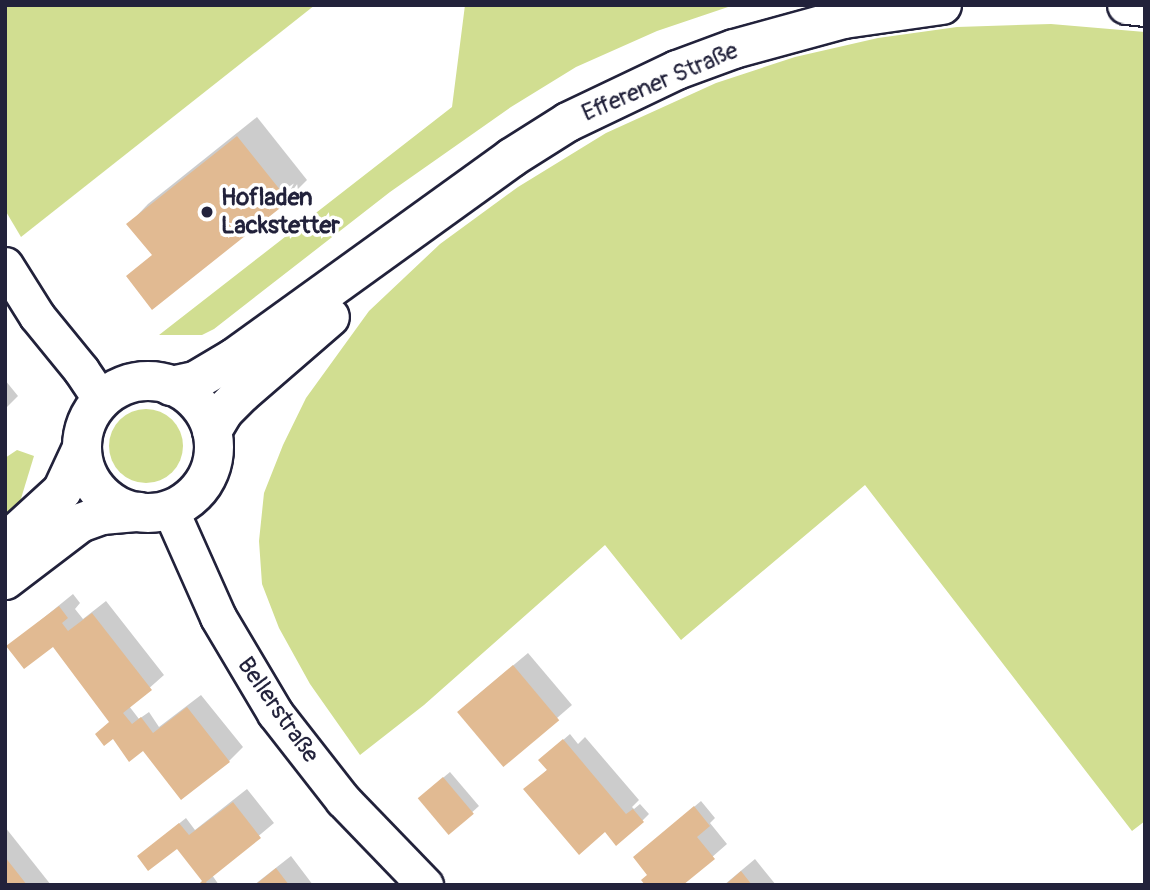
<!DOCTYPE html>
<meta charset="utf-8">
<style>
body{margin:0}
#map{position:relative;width:1150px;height:890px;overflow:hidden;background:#fff;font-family:Pangolin,sans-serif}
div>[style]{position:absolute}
.green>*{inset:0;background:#d1de91}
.round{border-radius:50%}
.shadow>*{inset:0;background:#0003}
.building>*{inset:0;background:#e1ba92;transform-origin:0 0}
.roads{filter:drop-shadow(2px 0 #22223b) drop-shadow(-2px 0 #22223b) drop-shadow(0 2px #22223b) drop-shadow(0 -2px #22223b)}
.minor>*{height:35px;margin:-17.5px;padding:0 17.5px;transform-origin:17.5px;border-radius:17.5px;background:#fff}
.tertiary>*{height:38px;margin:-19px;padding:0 19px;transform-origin:19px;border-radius:19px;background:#fff}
.tertiary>.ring{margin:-19px;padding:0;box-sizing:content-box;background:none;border:38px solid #fff;border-radius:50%}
.dots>*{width:19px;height:19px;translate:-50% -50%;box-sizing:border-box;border:4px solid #fff;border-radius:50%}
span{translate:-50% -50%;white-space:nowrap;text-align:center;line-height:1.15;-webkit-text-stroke:7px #fff;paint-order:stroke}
.street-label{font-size:24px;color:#22223b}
.poi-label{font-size:24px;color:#22223b;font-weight:700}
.left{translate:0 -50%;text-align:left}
.frame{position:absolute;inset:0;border:7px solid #22223b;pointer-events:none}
</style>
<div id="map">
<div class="green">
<i style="clip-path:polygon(5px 5px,315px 5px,21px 237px,5px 210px)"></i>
<i style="clip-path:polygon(465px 5px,734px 5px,657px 31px,576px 67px,511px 107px,390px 192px,214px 329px,202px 335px,159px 335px,452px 107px)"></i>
<i style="clip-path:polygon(1051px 24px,1145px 32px,1145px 821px,1132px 831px,865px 485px,681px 640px,605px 545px,424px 705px,360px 755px,310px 684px,279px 628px,262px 584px,259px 541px,264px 493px,283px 445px,306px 398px,369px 311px,440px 244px,518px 187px,606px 133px,716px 83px,795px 57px,878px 38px,957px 27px)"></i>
<i class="round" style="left:109px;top:409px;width:74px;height:74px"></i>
<i style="clip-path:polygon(17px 450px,34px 456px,16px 515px,5px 524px,5px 458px)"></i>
</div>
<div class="shadow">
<i style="clip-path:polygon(257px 117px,307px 180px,287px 200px,153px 255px,129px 224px,148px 204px)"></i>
<i style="clip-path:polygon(5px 380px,18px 396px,5px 409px)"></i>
<i style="clip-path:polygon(73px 594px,80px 603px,75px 609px,83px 619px,106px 601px,164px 675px,129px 706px,139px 719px,149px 712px,159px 727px,201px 695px,243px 747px,229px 761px,143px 749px,113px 737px,111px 722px,54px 645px,9px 646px)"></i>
<i style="clip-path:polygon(528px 653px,572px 705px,504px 764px,473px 699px)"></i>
<i style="clip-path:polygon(570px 734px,578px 744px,585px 737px,639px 800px,632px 807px,634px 809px,640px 804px,649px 814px,642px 821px,605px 830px,526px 790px,548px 769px,547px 754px)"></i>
<i style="clip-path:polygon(450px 772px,479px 806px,449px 833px,426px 792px)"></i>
<i style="clip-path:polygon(247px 789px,274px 823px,212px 875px,219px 885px,200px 885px,205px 882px,177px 846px,146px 850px,186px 818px,195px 830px)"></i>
<i style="clip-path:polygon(701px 801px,715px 818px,710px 823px,727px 844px,680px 885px,649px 874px,635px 857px)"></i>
<i style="clip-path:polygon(5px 827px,51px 885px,5px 885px)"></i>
<i style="clip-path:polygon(291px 856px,313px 885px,325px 885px,254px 885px)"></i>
<i style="clip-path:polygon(755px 859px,776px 885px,724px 885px)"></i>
</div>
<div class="building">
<i style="clip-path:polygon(237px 136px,289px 201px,152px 310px,126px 276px,152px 255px,126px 224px)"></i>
<i style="clip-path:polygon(59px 606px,68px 618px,62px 623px,68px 631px,92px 613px,152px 690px,123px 713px,132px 724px,141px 717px,153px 733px,187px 707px,230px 762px,181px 800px,143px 751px,129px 762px,113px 739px,104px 746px,95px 734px,109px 722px,53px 647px,24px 669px,6px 646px)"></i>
<i style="left:513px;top:665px;width:72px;height:73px;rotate:50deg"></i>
<i style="clip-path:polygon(563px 739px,626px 814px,633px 809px,644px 822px,616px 846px,605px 832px,579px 855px,523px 789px,547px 770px,538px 760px)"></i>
<i style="left:443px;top:777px;width:48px;height:33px;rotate:50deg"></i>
<i style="clip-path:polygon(233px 802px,261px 838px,206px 882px,208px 885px,198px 885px,202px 881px,177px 849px,148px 871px,137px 856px,179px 823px,189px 835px)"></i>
<i style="clip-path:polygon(694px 806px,710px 826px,697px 837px,715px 859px,683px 885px,645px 885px,641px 880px,647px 875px,633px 857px)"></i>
<i style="clip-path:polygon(5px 857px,27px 885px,5px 885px)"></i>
<i style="clip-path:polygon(276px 868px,289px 885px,255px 885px)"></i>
<i style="clip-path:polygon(741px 871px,752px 885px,725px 885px)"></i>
</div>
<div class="roads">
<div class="minor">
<i style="left:5px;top:265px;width:60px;rotate:57.9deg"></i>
<i style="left:37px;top:316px;width:70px;rotate:50.8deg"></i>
<i style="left:81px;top:370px;width:36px;rotate:56deg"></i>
<i style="left:170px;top:509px;width:118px;rotate:66deg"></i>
<i style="left:218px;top:617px;width:112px;rotate:59.3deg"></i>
<i style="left:275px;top:713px;width:110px;rotate:52deg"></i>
<i style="left:343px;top:800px;width:118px;rotate:46deg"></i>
</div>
<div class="tertiary">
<i style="left:1127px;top:5px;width:18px;rotate:6deg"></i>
<i class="ring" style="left:82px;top:381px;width:94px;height:94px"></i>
<i style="left:171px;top:386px;width:25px;rotate:-12deg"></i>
<i style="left:195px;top:381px;width:45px;rotate:-30.5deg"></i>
<i style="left:234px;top:358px;width:342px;rotate:-35.8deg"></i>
<i style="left:511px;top:158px;width:67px;rotate:-32.3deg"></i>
<i style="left:568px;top:122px;width:121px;rotate:-25.5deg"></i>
<i style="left:677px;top:70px;width:61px;rotate:-20.2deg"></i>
<i style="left:734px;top:49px;width:114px;rotate:-15.3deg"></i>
<i style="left:844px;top:19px;width:99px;rotate:-8.1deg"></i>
<i style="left:212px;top:431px;width:23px;rotate:-59deg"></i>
<i style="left:224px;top:411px;width:25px;rotate:-45deg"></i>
<i style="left:242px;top:393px;width:116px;rotate:-40.8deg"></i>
<i style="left:5px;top:543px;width:77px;rotate:-42.4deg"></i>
<i style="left:62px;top:491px;width:45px;rotate:-65.1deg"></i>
<i style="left:5px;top:580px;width:94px;rotate:-37.2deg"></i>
<i style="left:80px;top:523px;width:23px;rotate:-20deg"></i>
<i style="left:102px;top:515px;width:37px;rotate:-5deg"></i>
</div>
</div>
<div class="dots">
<i style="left:207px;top:212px;background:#22223b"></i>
</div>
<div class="street-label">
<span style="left:660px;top:82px;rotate:-23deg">Efferener Straße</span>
<span style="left:278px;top:710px;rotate:55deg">Bellerstraße</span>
</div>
<div class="poi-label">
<span class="left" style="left:221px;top:212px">Hofladen<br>Lackstetter</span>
</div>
<div class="frame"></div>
</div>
